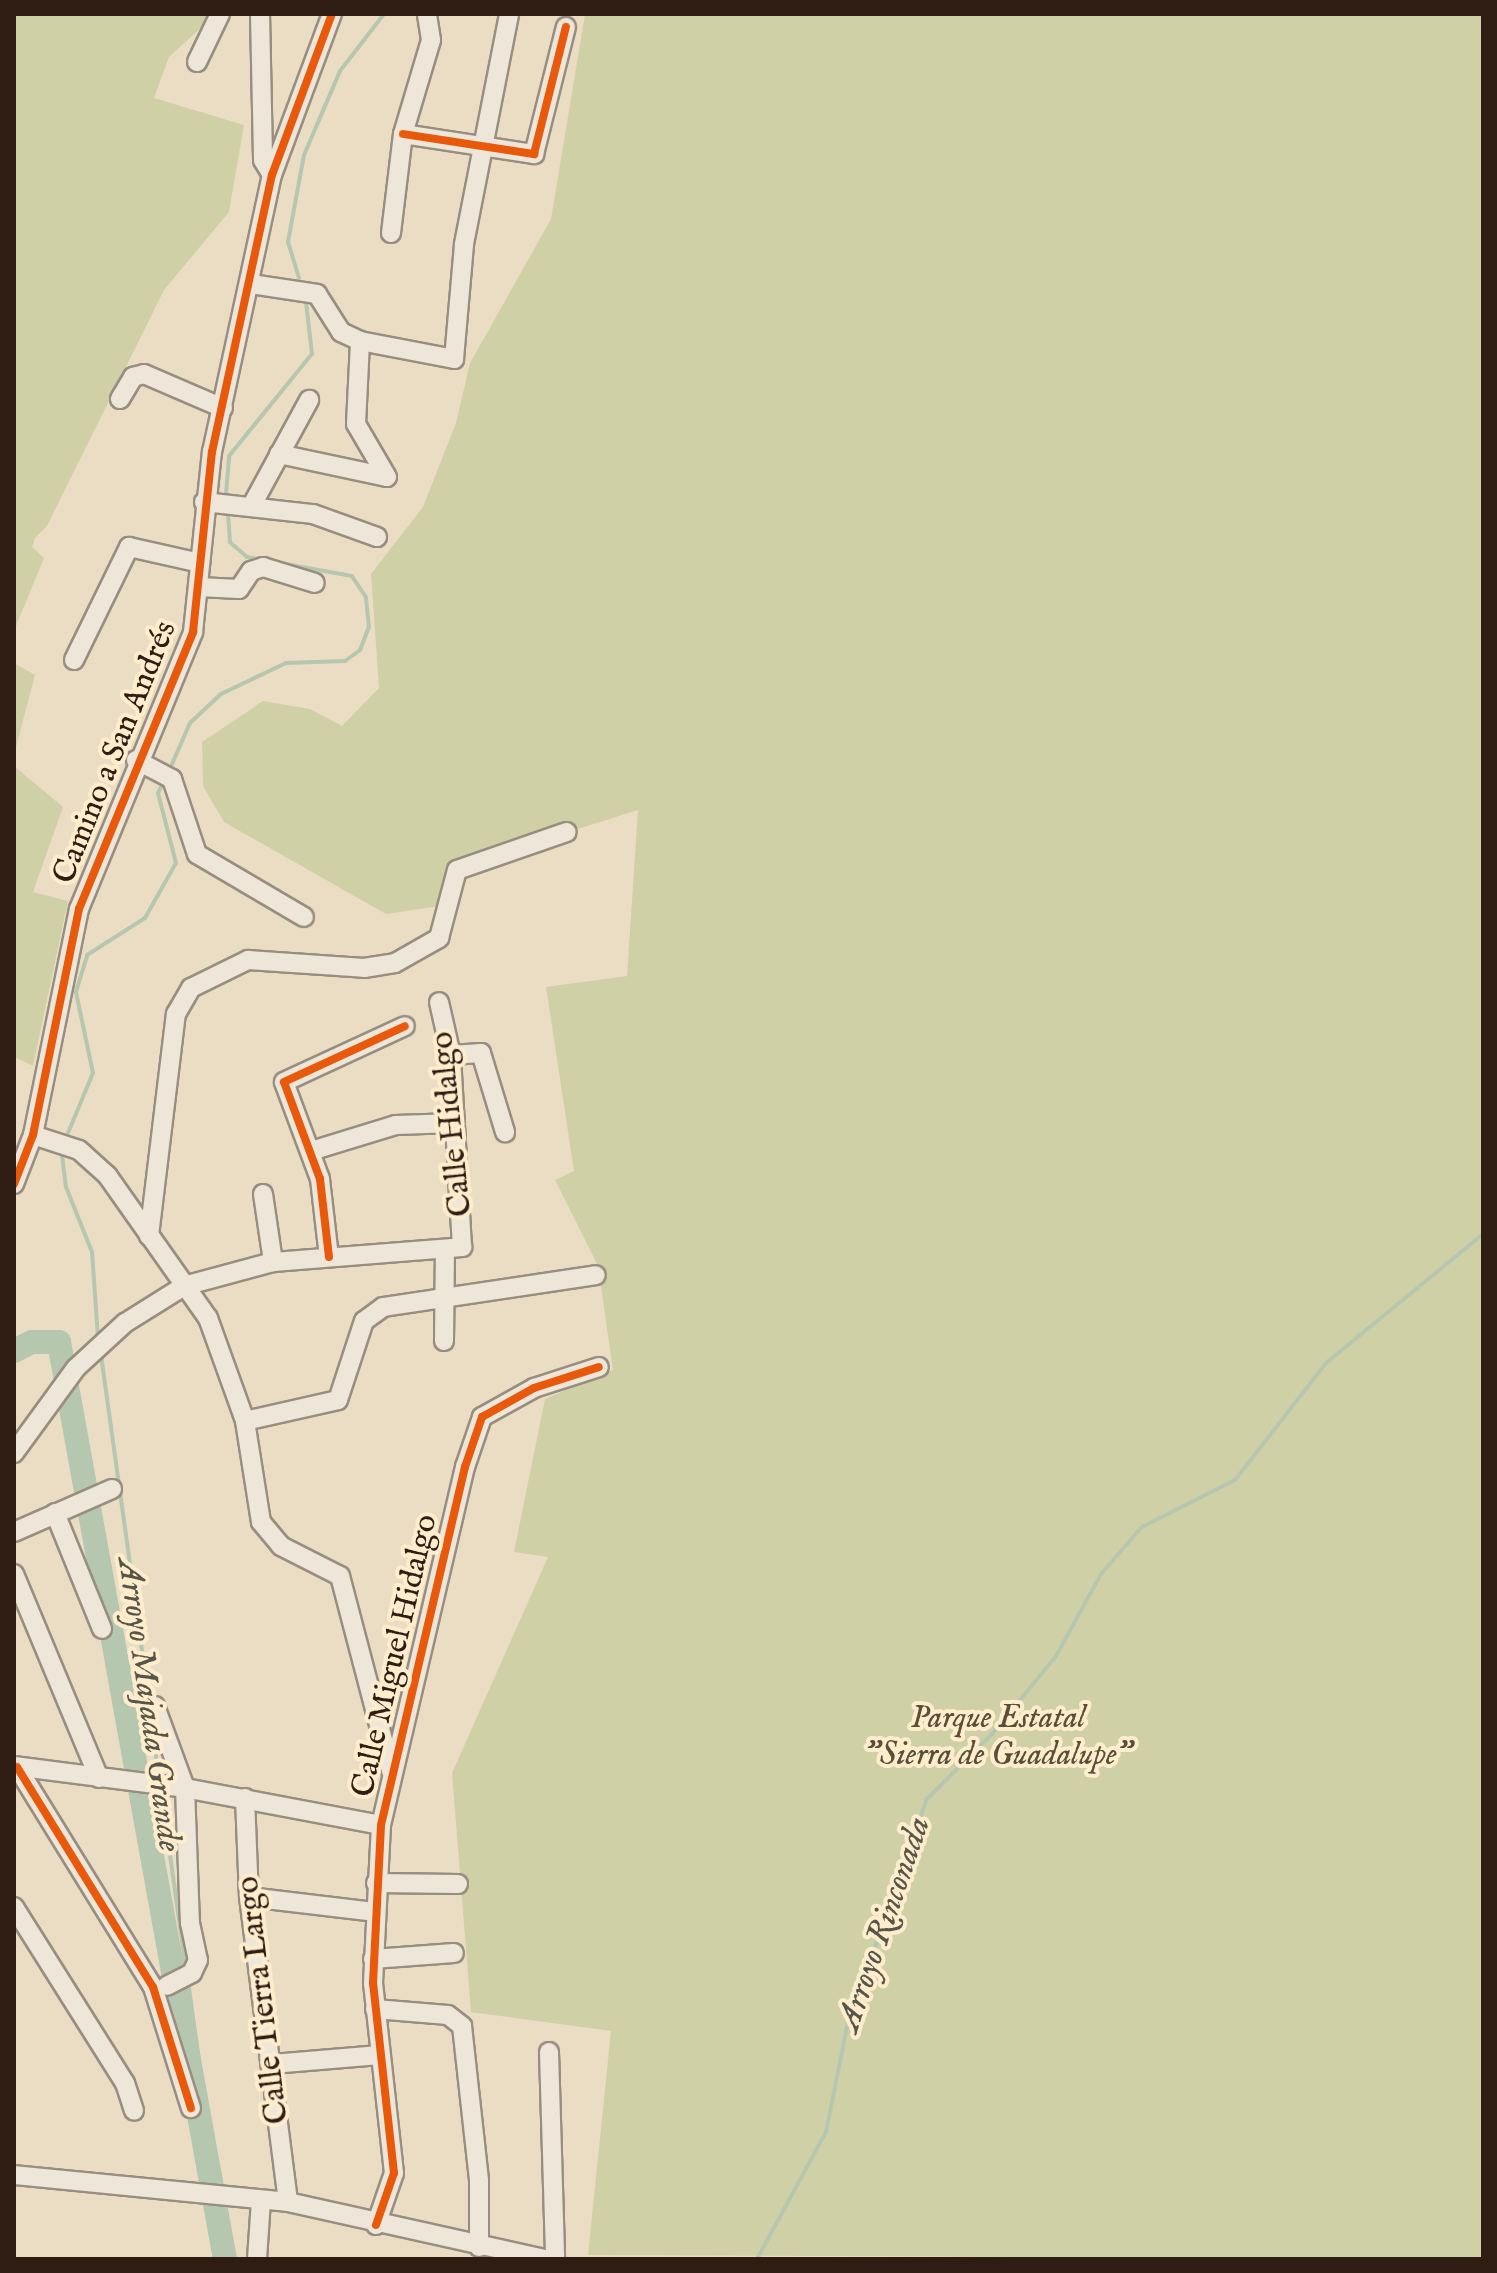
<!DOCTYPE html>
<meta charset="utf-8">
<style>
body{margin:0}
#map{position:relative;width:1497px;height:2273px;overflow:hidden;background:#ebddc3;font-family:"IM FELL English",serif}
div>[style]{position:absolute}
.green>*{inset:0;background:#d0d0a7}
.stream>*{height:4px;margin:-2px;padding:0 2px;transform-origin:2px;border-radius:2px;background:#b6c7b0}
.river>*{height:24px;margin:-12px;padding:0 12px;transform-origin:12px;border-radius:12px;background:#b6c7b0}
.roads{filter:drop-shadow(2px 0 #988e7f) drop-shadow(-2px 0 #988e7f) drop-shadow(0 2px #988e7f) drop-shadow(0 -2px #988e7f)}
.minor>*{height:18px;margin:-9px;padding:0 9px;transform-origin:9px;border-radius:9px;background:#ede6d9}
.cycleway>*{height:8px;margin:-4px;padding:0 4px;transform-origin:4px;border-radius:4px;background:#e8590c}
span{translate:-50% -50%;white-space:nowrap;text-align:center;line-height:1.15;-webkit-text-stroke:8px #fdedcd;paint-order:stroke}
.street-label{font-size:32px;color:#2f1c13}
.park-label{font-size:32px;color:#594f38;font-style:italic}
.water-label{font-size:34px;color:#575547;font-style:italic}
.frame{position:absolute;inset:0;border:16px solid #2f1c13;pointer-events:none}
</style>
<div id="map">
<div class="green">
<i style="clip-path:polygon(14px 14px,216px 14px,169px 57px,154px 98px,244px 125px,229px 212px,164px 290px,47px 526px,35px 538px,32px 547px,44px 558px,14px 631px)"></i>
<i style="clip-path:polygon(585px 14px,1483px 14px,1483px 2259px,588px 2255px,611px 2031px,471px 2012px,452px 1773px,548px 1557px,514px 1552px,545px 1399px,613px 1370px,598px 1266px,555px 1180px,574px 1171px,546px 987px,627px 976px,638px 810px,470px 863px,440px 906px,386px 914px,224px 822px,203px 786px,202px 742px,263px 701px,310px 709px,342px 726px,379px 688px,371px 574px,423px 507px,456px 423px,470px 363px,551px 219px)"></i>
<i style="clip-path:polygon(14px 663px,35px 675px,14px 755px)"></i>
<i style="clip-path:polygon(14px 766px,63px 807px,33px 892px,68px 901px,33px 1066px,14px 1057px)"></i>
</div>
<div class="stream">
<i style="left:299px;top:278px;width:38px;rotate:-107deg"></i>
<i style="left:288px;top:242px;width:88px;rotate:-79.6deg"></i>
<i style="left:304px;top:155px;width:91px;rotate:-66.8deg"></i>
<i style="left:340px;top:71px;width:72px;rotate:-52.3deg"></i>
<i style="left:226px;top:493px;width:37px;rotate:-85deg"></i>
<i style="left:229px;top:456px;width:132px;rotate:-50.9deg"></i>
<i style="left:312px;top:354px;width:52px;rotate:-96.6deg"></i>
<i style="left:172px;top:764px;width:45px;rotate:-66.3deg"></i>
<i style="left:190px;top:723px;width:42px;rotate:-43.1deg"></i>
<i style="left:221px;top:694px;width:72px;rotate:-25.5deg"></i>
<i style="left:286px;top:663px;width:59px;rotate:-1.9deg"></i>
<i style="left:345px;top:661px;width:19px;rotate:-36deg"></i>
<i style="left:360px;top:650px;width:25px;rotate:-69deg"></i>
<i style="left:369px;top:627px;width:30px;rotate:-96deg"></i>
<i style="left:366px;top:597px;width:25px;rotate:-124deg"></i>
<i style="left:352px;top:576px;width:107px;rotate:-169.7deg"></i>
<i style="left:247px;top:557px;width:23px;rotate:-139deg"></i>
<i style="left:230px;top:542px;width:26px;rotate:-94deg"></i>
<i style="left:68px;top:1133px;width:65px;rotate:-67.4deg"></i>
<i style="left:93px;top:1073px;width:83px;rotate:-101.9deg"></i>
<i style="left:76px;top:992px;width:39px;rotate:-73deg"></i>
<i style="left:87px;top:955px;width:69px;rotate:-32.5deg"></i>
<i style="left:145px;top:918px;width:63px;rotate:-60.6deg"></i>
<i style="left:176px;top:863px;width:72px;rotate:-104.4deg"></i>
<i style="left:158px;top:793px;width:9px;rotate:-63deg"></i>
<i style="left:62px;top:1155px;width:32px;rotate:83deg"></i>
<i style="left:66px;top:1187px;width:70px;rotate:68.2deg"></i>
<i style="left:92px;top:1252px;width:86px;rotate:86deg"></i>
<i style="left:101px;top:1355px;width:351px;rotate:82.1deg"></i>
<i style="left:151px;top:1719px;width:60px;rotate:82.3deg"></i>
<i style="left:161px;top:1791px;width:179px;rotate:82deg"></i>
<i style="left:188px;top:1981px;width:211px;rotate:82.1deg"></i>
<i style="left:218px;top:2203px;width:57px;rotate:81.9deg"></i>
<i style="left:757px;top:2259px;width:145px;rotate:-61.5deg"></i>
<i style="left:826px;top:2132px;width:107px;rotate:-78.7deg"></i>
<i style="left:847px;top:2027px;width:242px;rotate:-70.7deg"></i>
<i style="left:927px;top:1799px;width:92px;rotate:-45deg"></i>
<i style="left:992px;top:1734px;width:101px;rotate:-50.6deg"></i>
<i style="left:1056px;top:1656px;width:94px;rotate:-61.2deg"></i>
<i style="left:1101px;top:1574px;width:62px;rotate:-48.9deg"></i>
<i style="left:1142px;top:1527px;width:104px;rotate:-26.8deg"></i>
<i style="left:1235px;top:1480px;width:148px;rotate:-52.1deg"></i>
<i style="left:1326px;top:1363px;width:203px;rotate:-39.4deg"></i>
</div>
<div class="river">
<i style="left:14px;top:1351px;width:20px;rotate:-27deg"></i>
<i style="left:32px;top:1342px;width:27px"></i>
<i style="left:59px;top:1342px;width:932px;rotate:79.74deg"></i>
</div>
<div class="roads">
<div class="minor">
<i style="left:260px;top:14px;width:146px;rotate:88.8deg"></i>
<i style="left:263px;top:160px;width:17px;rotate:59deg"></i>
<i style="left:197px;top:62px;width:53px;rotate:-64.4deg"></i>
<i style="left:403px;top:134px;width:133px;rotate:8.7deg"></i>
<i style="left:534px;top:154px;width:131px;rotate:-75.9deg"></i>
<i style="left:391px;top:233px;width:100px;rotate:-83.1deg"></i>
<i style="left:403px;top:134px;width:98px;rotate:-73.4deg"></i>
<i style="left:431px;top:40px;width:26px;rotate:-99deg"></i>
<i style="left:251px;top:284px;width:67px;rotate:8.6deg"></i>
<i style="left:317px;top:294px;width:45px;rotate:57.7deg"></i>
<i style="left:341px;top:332px;width:21px;rotate:25deg"></i>
<i style="left:360px;top:341px;width:96px;rotate:10.8deg"></i>
<i style="left:454px;top:359px;width:115px;rotate:-85deg"></i>
<i style="left:464px;top:244px;width:234px;rotate:-78.9deg"></i>
<i style="left:120px;top:399px;width:26px;rotate:-59deg"></i>
<i style="left:133px;top:377px;width:11px;rotate:-15deg"></i>
<i style="left:144px;top:374px;width:86px;rotate:23.3deg"></i>
<i style="left:279px;top:454px;width:110px;rotate:12deg"></i>
<i style="left:387px;top:477px;width:61px;rotate:-120.3deg"></i>
<i style="left:356px;top:424px;width:83px;rotate:-87.2deg"></i>
<i style="left:204px;top:502px;width:110px;rotate:6.3deg"></i>
<i style="left:313px;top:514px;width:68px;rotate:19.8deg"></i>
<i style="left:251px;top:507px;width:122px;rotate:-61.5deg"></i>
<i style="left:198px;top:587px;width:41px;rotate:2.8deg"></i>
<i style="left:239px;top:589px;width:22px;rotate:-56deg"></i>
<i style="left:251px;top:571px;width:13px;rotate:-18deg"></i>
<i style="left:263px;top:567px;width:54px;rotate:17.1deg"></i>
<i style="left:74px;top:660px;width:126px;rotate:-64deg"></i>
<i style="left:129px;top:547px;width:73px;rotate:12.7deg"></i>
<i style="left:136px;top:760px;width:41px;rotate:27.8deg"></i>
<i style="left:172px;top:779px;width:79px;rotate:71.6deg"></i>
<i style="left:197px;top:854px;width:124px;rotate:30.5deg"></i>
<i style="left:451px;top:1055px;width:30px;rotate:-4deg"></i>
<i style="left:481px;top:1053px;width:83px;rotate:73.1deg"></i>
<i style="left:33px;top:1135px;width:48px;rotate:18.1deg"></i>
<i style="left:79px;top:1150px;width:38px;rotate:42deg"></i>
<i style="left:107px;top:1175px;width:175px;rotate:54.8deg"></i>
<i style="left:208px;top:1318px;width:109px;rotate:70.2deg"></i>
<i style="left:245px;top:1421px;width:102px;rotate:81deg"></i>
<i style="left:261px;top:1522px;width:31px;rotate:50deg"></i>
<i style="left:281px;top:1546px;width:66px;rotate:27deg"></i>
<i style="left:340px;top:1576px;width:202px;rotate:75.3deg"></i>
<i style="left:311px;top:1151px;width:89px;rotate:-17deg"></i>
<i style="left:396px;top:1125px;width:59px;rotate:-1.9deg"></i>
<i style="left:14px;top:1184px;width:53px;rotate:-68.8deg"></i>
<i style="left:33px;top:1135px;width:231px;rotate:-78.5deg"></i>
<i style="left:79px;top:909px;width:300px;rotate:-67.6deg"></i>
<i style="left:193px;top:632px;width:181px;rotate:-84deg"></i>
<i style="left:212px;top:452px;width:283px;rotate:-77.8deg"></i>
<i style="left:272px;top:175px;width:172px;rotate:-69.6deg"></i>
<i style="left:263px;top:1194px;width:69px;rotate:81.6deg"></i>
<i style="left:149px;top:1236px;width:224px;rotate:-83.1deg"></i>
<i style="left:176px;top:1014px;width:30px;rotate:-60deg"></i>
<i style="left:191px;top:988px;width:64px;rotate:-26.2deg"></i>
<i style="left:248px;top:960px;width:116px;rotate:3.9deg"></i>
<i style="left:364px;top:968px;width:31px;rotate:-9deg"></i>
<i style="left:395px;top:963px;width:51px;rotate:-29.6deg"></i>
<i style="left:439px;top:938px;width:70px;rotate:-75.2deg"></i>
<i style="left:457px;top:870px;width:116px;rotate:-19.1deg"></i>
<i style="left:329px;top:1257px;width:79px;rotate:-96.6deg"></i>
<i style="left:320px;top:1179px;width:103px;rotate:-110.4deg"></i>
<i style="left:284px;top:1082px;width:133px;rotate:-24.8deg"></i>
<i style="left:444px;top:1341px;width:90px;rotate:-89.4deg"></i>
<i style="left:245px;top:1421px;width:95px;rotate:-12.7deg"></i>
<i style="left:338px;top:1400px;width:83px;rotate:-71.8deg"></i>
<i style="left:364px;top:1321px;width:24px;rotate:-36deg"></i>
<i style="left:383px;top:1307px;width:215px;rotate:-8.5deg"></i>
<i style="left:14px;top:1453px;width:105px;rotate:-53.9deg"></i>
<i style="left:76px;top:1368px;width:67px;rotate:-42.6deg"></i>
<i style="left:125px;top:1323px;width:70px;rotate:-32.1deg"></i>
<i style="left:184px;top:1286px;width:92px;rotate:-15.1deg"></i>
<i style="left:273px;top:1262px;width:190px;rotate:-4.5deg"></i>
<i style="left:462px;top:1247px;width:192px;rotate:-93.3deg"></i>
<i style="left:451px;top:1055px;width:54px;rotate:-102.8deg"></i>
<i style="left:55px;top:1513px;width:125px;rotate:67.9deg"></i>
<i style="left:14px;top:1532px;width:107px;rotate:-23.7deg"></i>
<i style="left:14px;top:1574px;width:221px;rotate:67.4deg"></i>
<i style="left:155px;top:1706px;width:87px;rotate:69.9deg"></i>
<i style="left:185px;top:1788px;width:135px;rotate:87.9deg"></i>
<i style="left:190px;top:1923px;width:38px;rotate:78deg"></i>
<i style="left:198px;top:1960px;width:14px;rotate:115deg"></i>
<i style="left:192px;top:1973px;width:28px;rotate:153deg"></i>
<i style="left:14px;top:1766px;width:172px;rotate:7.3deg"></i>
<i style="left:185px;top:1788px;width:199px;rotate:10.7deg"></i>
<i style="left:17px;top:1767px;width:259px;rotate:58.3deg"></i>
<i style="left:153px;top:1987px;width:127px;rotate:72.6deg"></i>
<i style="left:245px;top:1798px;width:99px;rotate:87.7deg"></i>
<i style="left:249px;top:1897px;width:307px;rotate:82.7deg"></i>
<i style="left:376px;top:1883px;width:82px;rotate:0.7deg"></i>
<i style="left:249px;top:1897px;width:126px;rotate:6.8deg"></i>
<i style="left:14px;top:1907px;width:208px;rotate:57.8deg"></i>
<i style="left:125px;top:2083px;width:29px;rotate:72deg"></i>
<i style="left:373px;top:1959px;width:81px;rotate:-4.2deg"></i>
<i style="left:375px;top:2009px;width:73px;rotate:4.7deg"></i>
<i style="left:448px;top:2015px;width:18px;rotate:38deg"></i>
<i style="left:462px;top:2026px;width:156px;rotate:83.7deg"></i>
<i style="left:479px;top:2181px;width:66px;rotate:90deg"></i>
<i style="left:549px;top:2052px;width:207px;rotate:88.3deg"></i>
<i style="left:272px;top:2064px;width:108px;rotate:-4.8deg"></i>
<i style="left:14px;top:2175px;width:275px;rotate:5.6deg"></i>
<i style="left:288px;top:2202px;width:263px;rotate:12.5deg"></i>
<i style="left:376px;top:2225px;width:55px;rotate:-70.9deg"></i>
<i style="left:394px;top:2173px;width:191px;rotate:-96.3deg"></i>
<i style="left:373px;top:1983px;width:158px;rotate:-87.1deg"></i>
<i style="left:381px;top:1825px;width:368px;rotate:-76.8deg"></i>
<i style="left:465px;top:1467px;width:53px;rotate:-71.2deg"></i>
<i style="left:482px;top:1417px;width:60px;rotate:-29.1deg"></i>
<i style="left:534px;top:1388px;width:68px;rotate:-17.9deg"></i>
<i style="left:257px;top:2259px;width:59px;rotate:-86.1deg"></i>
</div>
</div>
<div class="cycleway">
<i style="left:403px;top:134px;width:133px;rotate:8.7deg"></i>
<i style="left:534px;top:154px;width:131px;rotate:-75.9deg"></i>
<i style="left:14px;top:1184px;width:53px;rotate:-68.8deg"></i>
<i style="left:33px;top:1135px;width:231px;rotate:-78.5deg"></i>
<i style="left:79px;top:909px;width:300px;rotate:-67.6deg"></i>
<i style="left:193px;top:632px;width:181px;rotate:-84deg"></i>
<i style="left:212px;top:452px;width:283px;rotate:-77.8deg"></i>
<i style="left:272px;top:175px;width:172px;rotate:-69.6deg"></i>
<i style="left:329px;top:1257px;width:79px;rotate:-96.6deg"></i>
<i style="left:320px;top:1179px;width:103px;rotate:-110.4deg"></i>
<i style="left:284px;top:1082px;width:133px;rotate:-24.8deg"></i>
<i style="left:17px;top:1767px;width:259px;rotate:58.3deg"></i>
<i style="left:153px;top:1987px;width:127px;rotate:72.6deg"></i>
<i style="left:376px;top:2225px;width:55px;rotate:-70.9deg"></i>
<i style="left:394px;top:2173px;width:191px;rotate:-96.3deg"></i>
<i style="left:373px;top:1983px;width:158px;rotate:-87.1deg"></i>
<i style="left:381px;top:1825px;width:368px;rotate:-76.8deg"></i>
<i style="left:465px;top:1467px;width:53px;rotate:-71.2deg"></i>
<i style="left:482px;top:1417px;width:60px;rotate:-29.1deg"></i>
<i style="left:534px;top:1388px;width:68px;rotate:-17.9deg"></i>
</div>
<div class="street-label">
<span style="left:116px;top:753px;rotate:-68deg">Camino a San Andrés</span>
<span style="left:453px;top:1124px;rotate:-96deg">Calle Hidalgo</span>
<span style="left:396px;top:1656px;rotate:-77deg">Calle Miguel Hidalgo</span>
<span style="left:264px;top:2000px;rotate:-97deg">Calle Tierra Largo</span>
</div>
<div class="park-label">
<span style="left:998px;top:1738px">Parque Estatal<br>"Sierra de Guadalupe"</span>
</div>
<div class="water-label">
<span style="left:149px;top:1705px;rotate:82deg">Arroyo Majada Grande</span>
<span style="left:884px;top:1924px;rotate:-71deg">Arroyo Rinconada</span>
</div>
<div class="frame"></div>
</div>
